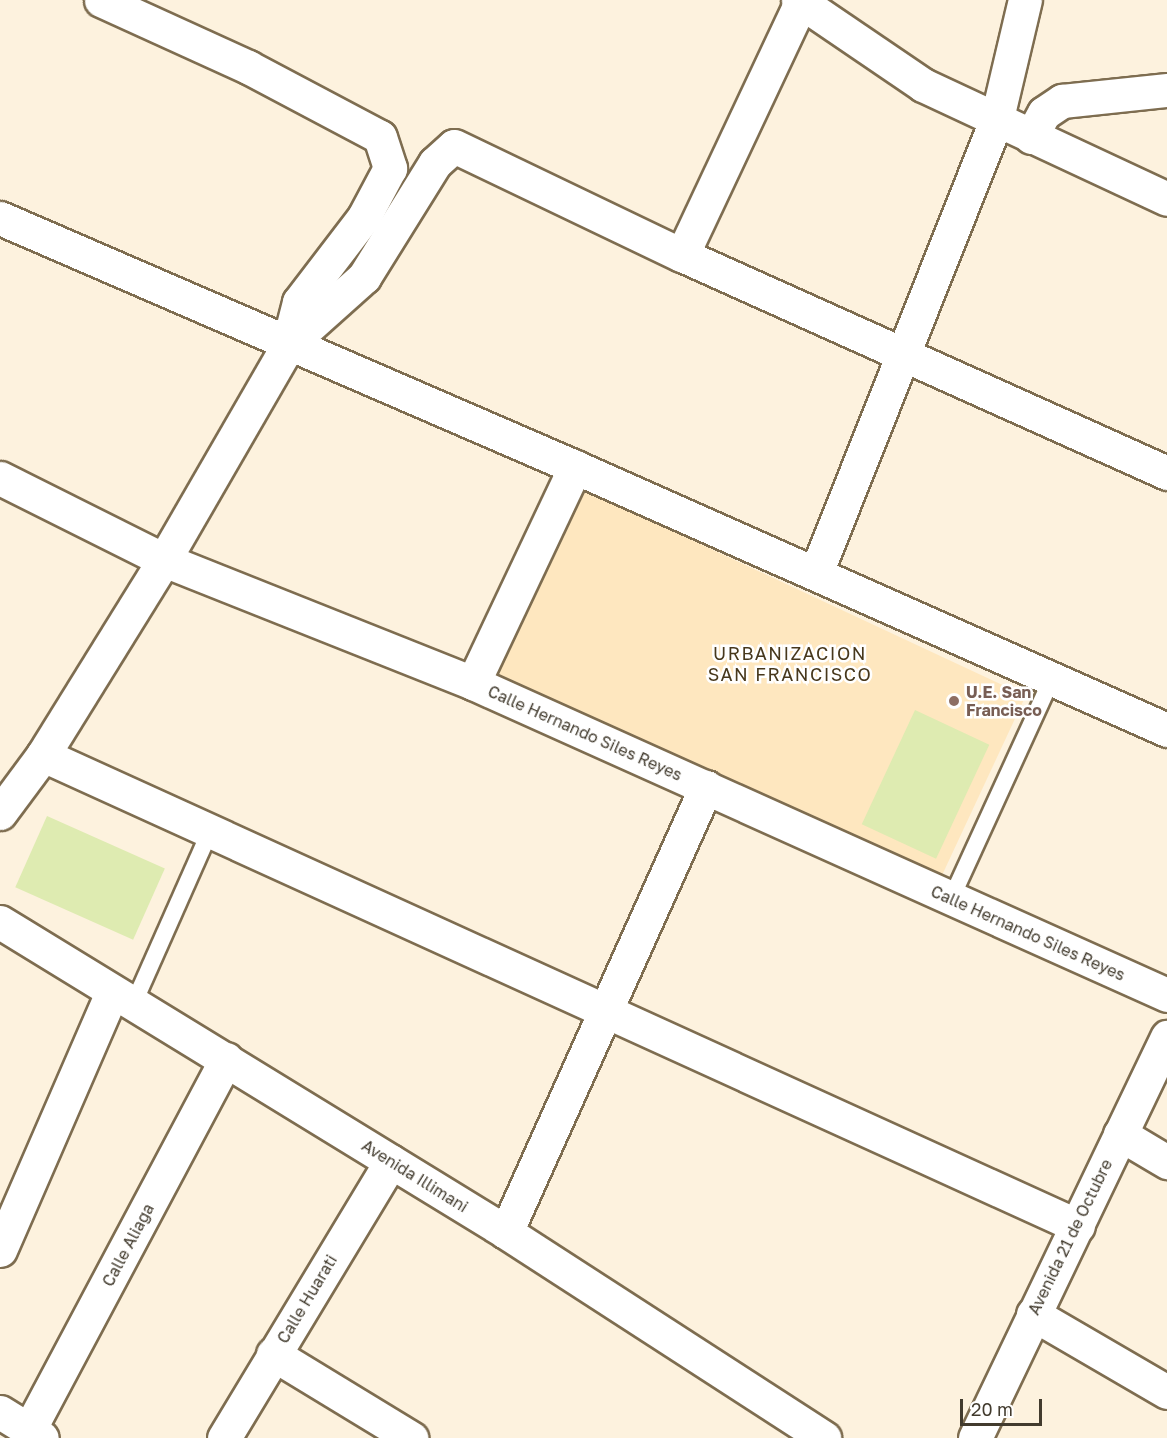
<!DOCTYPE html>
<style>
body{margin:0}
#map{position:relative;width:1167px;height:1438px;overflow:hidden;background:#fdf2de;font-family:"Golos Text",sans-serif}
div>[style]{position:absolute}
.built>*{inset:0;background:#fee7bf;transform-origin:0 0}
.green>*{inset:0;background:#deebb1;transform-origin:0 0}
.roads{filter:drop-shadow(2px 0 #7e6d50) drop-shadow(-2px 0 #7e6d50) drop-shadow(0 2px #7e6d50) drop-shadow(0 -2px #7e6d50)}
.service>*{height:16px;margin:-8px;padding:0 8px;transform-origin:8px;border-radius:8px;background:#fff}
.minor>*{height:33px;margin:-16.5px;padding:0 16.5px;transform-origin:16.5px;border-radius:16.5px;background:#fff}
.dots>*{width:16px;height:16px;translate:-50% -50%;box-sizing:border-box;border:3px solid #fff;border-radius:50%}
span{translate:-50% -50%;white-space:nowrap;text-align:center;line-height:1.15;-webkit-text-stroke:5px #fff;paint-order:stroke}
.education-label{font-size:16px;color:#785e54;font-weight:700}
.left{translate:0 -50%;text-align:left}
.street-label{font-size:16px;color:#423b2e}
.neighbourhood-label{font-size:18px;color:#47381c;letter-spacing:1.5px}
.scale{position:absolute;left:960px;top:1399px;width:82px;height:27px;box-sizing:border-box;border:3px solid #423b2e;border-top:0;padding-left:8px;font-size:18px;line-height:21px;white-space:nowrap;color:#423b2e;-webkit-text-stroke:4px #fff;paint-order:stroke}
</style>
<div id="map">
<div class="built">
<i style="left:578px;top:487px;width:494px;height:206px;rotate:25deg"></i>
</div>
<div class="green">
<i style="left:915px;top:710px;width:82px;height:126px;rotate:25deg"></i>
<i style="left:47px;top:816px;width:129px;height:78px;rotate:24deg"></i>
</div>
<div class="roads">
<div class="service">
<i style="left:951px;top:899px;width:240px;rotate:-65.4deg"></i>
<i style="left:133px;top:1005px;width:190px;rotate:-66.1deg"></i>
</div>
<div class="minor">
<i style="left:101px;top:0;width:162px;rotate:24.5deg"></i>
<i style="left:248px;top:67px;width:149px;rotate:27.9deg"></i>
<i style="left:380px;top:137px;width:33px;rotate:72deg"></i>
<i style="left:390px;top:168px;width:55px;rotate:118deg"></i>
<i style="left:364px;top:217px;width:107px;rotate:127.4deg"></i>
<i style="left:299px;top:302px;width:44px;rotate:104.3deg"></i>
<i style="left:798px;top:0;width:151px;rotate:34.2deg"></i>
<i style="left:923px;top:85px;width:269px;rotate:25deg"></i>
<i style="left:1031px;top:137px;width:27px;rotate:-62deg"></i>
<i style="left:1044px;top:113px;width:22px;rotate:-34deg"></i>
<i style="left:1062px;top:101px;width:106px;rotate:-6deg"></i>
<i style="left:0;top:218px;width:627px;rotate:23.41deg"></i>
<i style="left:575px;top:467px;width:648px;rotate:23.95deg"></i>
<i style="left:682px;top:255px;width:280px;rotate:-64.8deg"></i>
<i style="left:0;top:478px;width:183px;rotate:26.6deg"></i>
<i style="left:164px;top:560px;width:333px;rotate:21.7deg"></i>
<i style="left:473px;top:683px;width:761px;rotate:24.21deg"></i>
<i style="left:816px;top:573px;width:490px;rotate:-68.3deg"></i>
<i style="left:997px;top:118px;width:121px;rotate:-76.7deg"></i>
<i style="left:473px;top:683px;width:239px;rotate:-64.7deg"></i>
<i style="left:43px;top:755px;width:1137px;rotate:24.47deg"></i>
<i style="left:0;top:813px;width:72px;rotate:-53.4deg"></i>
<i style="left:43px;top:755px;width:229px;rotate:-58.2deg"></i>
<i style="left:164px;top:560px;width:248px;rotate:-60deg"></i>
<i style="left:288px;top:345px;width:102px;rotate:-41.8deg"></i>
<i style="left:364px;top:277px;width:134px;rotate:-58.1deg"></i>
<i style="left:435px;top:163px;width:25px;rotate:-42deg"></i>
<i style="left:454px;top:146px;width:253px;rotate:25.6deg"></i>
<i style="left:682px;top:255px;width:532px;rotate:24.2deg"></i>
<i style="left:0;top:922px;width:593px;rotate:31.49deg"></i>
<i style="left:506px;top:1232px;width:379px;rotate:32.9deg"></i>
<i style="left:1120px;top:1134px;width:55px;rotate:30.8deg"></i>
<i style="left:506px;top:1232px;width:488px;rotate:-65.8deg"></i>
<i style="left:0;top:1250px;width:280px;rotate:-66.5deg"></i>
<i style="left:1033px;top:1314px;width:155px;rotate:30.2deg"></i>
<i style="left:273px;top:1354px;width:162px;rotate:31.3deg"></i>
<i style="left:0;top:1412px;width:49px;rotate:31.8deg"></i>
<i style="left:29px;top:1430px;width:420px;rotate:-62deg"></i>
<i style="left:224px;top:1438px;width:323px;rotate:-58.9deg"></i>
<i style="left:975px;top:1438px;width:445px;rotate:-64.4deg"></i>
</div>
</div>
<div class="dots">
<i style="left:954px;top:701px;background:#8d6e63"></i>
</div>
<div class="education-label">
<span class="left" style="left:966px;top:701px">U.E. San<br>Francisco</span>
</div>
<div class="street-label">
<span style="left:585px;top:733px;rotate:24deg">Calle Hernando Siles Reyes</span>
<span style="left:1028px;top:933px;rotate:24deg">Calle Hernando Siles Reyes</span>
<span style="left:415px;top:1176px;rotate:32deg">Avenida Illimani</span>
<span style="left:1070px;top:1237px;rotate:-64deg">Avenida 21 de Octubre</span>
<span style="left:128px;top:1245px;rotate:-62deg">Calle Aliaga</span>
<span style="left:307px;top:1299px;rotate:-59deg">Calle Huarati</span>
</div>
<div class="neighbourhood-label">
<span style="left:790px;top:664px">URBANIZACION<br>SAN FRANCISCO</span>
</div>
<div class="scale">20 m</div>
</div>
